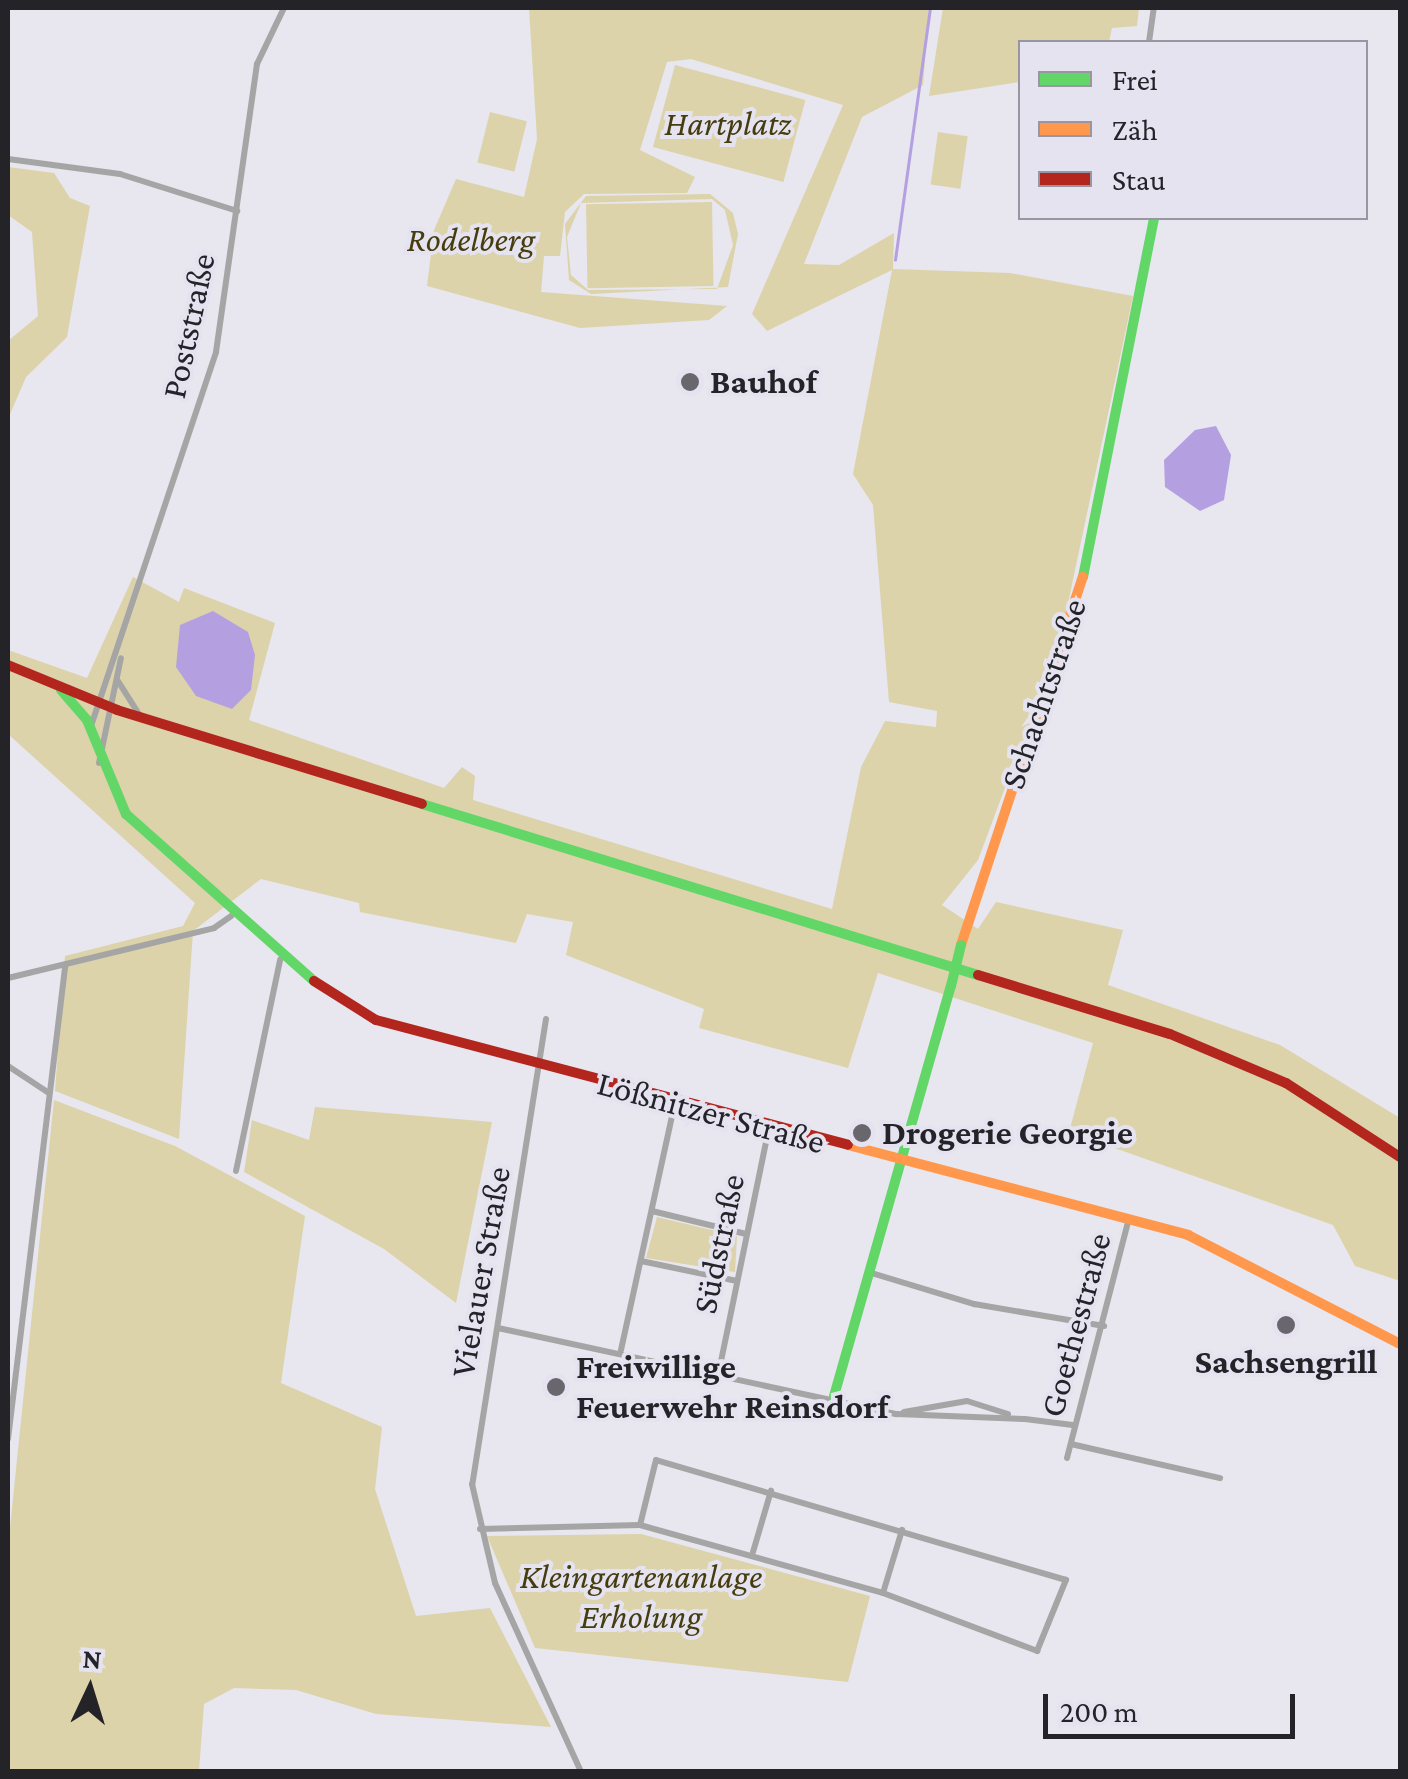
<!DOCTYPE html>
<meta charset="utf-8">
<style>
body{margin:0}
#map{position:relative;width:1408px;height:1779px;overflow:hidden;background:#e8e6ee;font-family:"Crimson Pro",serif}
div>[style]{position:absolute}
.green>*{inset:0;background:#dcd3ab;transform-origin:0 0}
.water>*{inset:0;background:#b4a0e0}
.stream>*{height:2.5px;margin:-1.25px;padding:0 1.25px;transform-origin:1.25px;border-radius:1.25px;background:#b4a0e0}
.street>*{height:6px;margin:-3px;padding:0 3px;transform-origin:3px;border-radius:3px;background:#a6a5a5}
.fast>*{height:10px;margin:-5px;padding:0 5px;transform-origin:5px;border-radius:5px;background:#63d668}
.slow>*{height:10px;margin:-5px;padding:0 5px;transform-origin:5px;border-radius:5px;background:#ff974d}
.jam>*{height:10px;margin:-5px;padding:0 5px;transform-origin:5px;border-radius:5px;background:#b3261e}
.fast-bridge>*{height:10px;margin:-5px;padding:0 5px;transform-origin:5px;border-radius:5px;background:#63d668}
.dots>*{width:28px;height:28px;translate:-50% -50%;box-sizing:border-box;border:5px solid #e6e3f1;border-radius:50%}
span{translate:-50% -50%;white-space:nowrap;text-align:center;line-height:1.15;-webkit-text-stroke:8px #e6e3f1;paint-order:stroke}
.park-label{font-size:35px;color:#463d0f;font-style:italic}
.street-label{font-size:35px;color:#242328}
.poi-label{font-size:35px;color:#242328;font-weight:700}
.left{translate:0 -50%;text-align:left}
.frame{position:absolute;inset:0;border:10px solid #242328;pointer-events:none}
.legend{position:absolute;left:1018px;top:40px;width:350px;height:180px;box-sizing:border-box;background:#e6e3f1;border:2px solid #9896a1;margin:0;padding:12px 18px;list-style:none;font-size:30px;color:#242328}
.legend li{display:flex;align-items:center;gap:20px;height:50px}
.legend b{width:50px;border:2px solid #9896a1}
.north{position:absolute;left:40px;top:1639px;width:100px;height:100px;-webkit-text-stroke:8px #e6e3f1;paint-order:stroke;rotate:4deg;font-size:28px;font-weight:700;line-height:40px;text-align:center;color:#242328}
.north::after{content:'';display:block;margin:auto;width:35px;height:45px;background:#242328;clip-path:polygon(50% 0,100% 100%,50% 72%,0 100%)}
.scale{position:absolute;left:1043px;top:1694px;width:252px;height:45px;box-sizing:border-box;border:5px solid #242328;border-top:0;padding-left:12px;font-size:30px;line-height:35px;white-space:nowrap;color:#242328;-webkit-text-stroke:8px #e6e3f1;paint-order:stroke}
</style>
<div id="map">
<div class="green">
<i style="clip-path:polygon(529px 8px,929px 8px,923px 85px,862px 117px,804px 264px,839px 265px,894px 233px,893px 269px,1010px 273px,1133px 296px,1060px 641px,978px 860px,942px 905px,978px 929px,996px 902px,1123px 930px,1108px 985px,1280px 1045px,1400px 1118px,1400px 1281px,1355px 1266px,1333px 1225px,1069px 1132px,1093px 1043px,878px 973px,848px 1068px,699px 1028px,704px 1009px,566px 955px,573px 922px,527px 914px,516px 943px,360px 912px,359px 903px,261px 879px,193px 931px,179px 1139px,55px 1091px,65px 956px,183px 926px,195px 903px,8px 734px,8px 650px,87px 678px,133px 577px,179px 602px,184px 588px,275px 623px,249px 720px,444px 788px,462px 767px,475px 776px,473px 800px,832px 909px,861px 767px,885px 721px,936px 727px,937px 711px,889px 702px,873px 505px,853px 474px,892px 270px,767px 331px,752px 314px,843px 105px,691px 59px,667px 62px,640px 150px,695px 177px,687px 193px,584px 194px,565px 212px,560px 256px,544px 256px,541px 292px,727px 306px,709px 320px,580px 328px,427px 286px,434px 230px,456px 179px,524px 197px,537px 139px)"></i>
<i style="clip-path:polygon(943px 8px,1139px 8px,1137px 26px,1112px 28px,1109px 42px,1021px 42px,1020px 82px,929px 96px)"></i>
<i style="left:675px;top:65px;width:135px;height:85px;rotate:15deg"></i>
<i style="left:490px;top:112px;width:38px;height:52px;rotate:14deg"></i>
<i style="left:938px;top:132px;width:30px;height:53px;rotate:8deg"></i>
<i style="clip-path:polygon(8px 167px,54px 173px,70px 198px,90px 206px,67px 337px,26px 377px,8px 419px,8px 341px,38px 316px,32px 232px,8px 215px)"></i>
<i style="clip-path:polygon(evenodd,710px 194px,733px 213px,738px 234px,728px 287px,591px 294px,569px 280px,565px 224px,586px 196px,710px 194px,712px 199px,725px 210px,733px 245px,717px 289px,588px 290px,571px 275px,567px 237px,581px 203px,712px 199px)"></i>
<i style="left:712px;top:202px;width:84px;height:126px;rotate:89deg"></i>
<i style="clip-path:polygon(54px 1100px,175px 1146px,305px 1216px,281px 1383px,382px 1427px,375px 1489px,416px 1616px,490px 1608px,551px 1727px,376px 1714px,296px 1690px,234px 1688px,204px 1704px,199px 1771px,8px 1771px,8px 1547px)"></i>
<i style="clip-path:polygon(315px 1107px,492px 1122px,456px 1303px,384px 1249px,244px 1172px,252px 1120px,309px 1140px)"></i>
<i style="clip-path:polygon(657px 1217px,737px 1236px,735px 1272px,646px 1258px)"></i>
<i style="clip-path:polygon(641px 1534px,870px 1596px,848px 1682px,535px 1648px,487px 1536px)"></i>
</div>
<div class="water">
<i style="clip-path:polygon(1216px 426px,1231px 455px,1224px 500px,1200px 511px,1165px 487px,1164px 460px,1195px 430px)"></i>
<i style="clip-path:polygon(213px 611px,248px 632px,255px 655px,251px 690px,232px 709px,196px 696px,176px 667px,180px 625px)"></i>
</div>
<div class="stream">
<i style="left:895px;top:260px;width:254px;rotate:-82.1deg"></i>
</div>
<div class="street">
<i style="left:1149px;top:42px;width:34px;rotate:-82deg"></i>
<i style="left:8px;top:159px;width:113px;rotate:7.6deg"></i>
<i style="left:120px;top:174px;width:123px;rotate:17.5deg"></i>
<i style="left:118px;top:681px;width:41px;rotate:57.8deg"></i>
<i style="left:91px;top:726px;width:394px;rotate:-71.5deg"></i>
<i style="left:216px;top:352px;width:291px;rotate:-81.9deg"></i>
<i style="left:257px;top:64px;width:62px;rotate:-64.3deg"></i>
<i style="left:99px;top:763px;width:107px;rotate:-78.2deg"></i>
<i style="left:8px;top:978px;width:212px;rotate:-13.6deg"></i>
<i style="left:214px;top:928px;width:21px;rotate:-35deg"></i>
<i style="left:546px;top:1019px;width:471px;rotate:99deg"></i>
<i style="left:472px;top:1484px;width:102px;rotate:76.9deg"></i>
<i style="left:495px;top:1583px;width:208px;rotate:65.5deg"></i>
<i style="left:8px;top:1066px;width:49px;rotate:33.4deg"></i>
<i style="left:236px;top:1171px;width:216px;rotate:-78.2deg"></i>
<i style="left:652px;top:1211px;width:97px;rotate:13.7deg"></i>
<i style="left:641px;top:1261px;width:98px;rotate:11.8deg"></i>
<i style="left:868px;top:1272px;width:111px;rotate:16.8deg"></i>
<i style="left:974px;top:1304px;width:132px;rotate:9.6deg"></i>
<i style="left:498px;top:1328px;width:408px;rotate:12.2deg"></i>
<i style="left:897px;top:1414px;width:127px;rotate:2.3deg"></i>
<i style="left:621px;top:1350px;width:253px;rotate:-77.7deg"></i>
<i style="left:719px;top:1371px;width:248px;rotate:-78.4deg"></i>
<i style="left:904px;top:1412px;width:64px;rotate:-9.9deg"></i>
<i style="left:967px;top:1401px;width:43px;rotate:17.6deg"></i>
<i style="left:1025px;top:1419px;width:48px;rotate:7.1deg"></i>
<i style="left:8px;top:1439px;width:477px;rotate:-83.1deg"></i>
<i style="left:1071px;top:1444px;width:153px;rotate:12.9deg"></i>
<i style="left:1067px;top:1458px;width:247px;rotate:-75.5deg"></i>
<i style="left:480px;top:1529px;width:160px;rotate:-1.4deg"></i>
<i style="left:640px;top:1525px;width:252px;rotate:15.6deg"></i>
<i style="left:883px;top:1593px;width:165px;rotate:20.6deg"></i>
<i style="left:1037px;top:1651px;width:77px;rotate:-67.8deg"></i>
<i style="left:1066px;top:1580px;width:427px;rotate:-163.7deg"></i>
<i style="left:656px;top:1460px;width:67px;rotate:103.8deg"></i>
<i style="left:753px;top:1552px;width:64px;rotate:-73.6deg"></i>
<i style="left:883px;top:1593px;width:66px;rotate:-73.2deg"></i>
</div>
<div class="fast">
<i style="left:1083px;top:577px;width:366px;rotate:-78.8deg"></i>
<i style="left:61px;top:690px;width:40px;rotate:49deg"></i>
<i style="left:87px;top:720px;width:102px;rotate:67.5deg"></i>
<i style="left:126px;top:814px;width:251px;rotate:41.6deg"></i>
<i style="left:422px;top:804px;width:582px;rotate:17.1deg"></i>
<i style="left:834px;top:1396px;width:426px;rotate:-74.1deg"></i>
</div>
<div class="slow">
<i style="left:961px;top:945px;width:388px;rotate:-71.7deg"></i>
<i style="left:848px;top:1145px;width:352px;rotate:14.8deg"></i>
<i style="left:1188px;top:1235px;width:238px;rotate:27.2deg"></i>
</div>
<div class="jam">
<i style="left:8px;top:665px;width:118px;rotate:22.4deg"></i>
<i style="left:117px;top:710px;width:319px;rotate:17.1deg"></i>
<i style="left:978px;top:975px;width:201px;rotate:17.1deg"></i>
<i style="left:1170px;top:1034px;width:126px;rotate:22.9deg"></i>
<i style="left:1286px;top:1083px;width:136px;rotate:33deg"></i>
<i style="left:314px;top:981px;width:73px;rotate:32.2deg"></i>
<i style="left:376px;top:1020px;width:488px;rotate:14.8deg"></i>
</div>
<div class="fast-bridge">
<i style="left:951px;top:986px;width:42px;rotate:-76.3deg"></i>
</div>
<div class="dots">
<i style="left:690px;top:382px;background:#69676d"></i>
<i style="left:862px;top:1133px;background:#69676d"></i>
<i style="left:1286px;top:1325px;background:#69676d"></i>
<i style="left:556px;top:1387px;background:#69676d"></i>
</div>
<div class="park-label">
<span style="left:728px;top:124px">Hartplatz</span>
<span style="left:471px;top:240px">Rodelberg</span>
<span style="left:641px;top:1597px">Kleingartenanlage<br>Erholung</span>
</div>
<div class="street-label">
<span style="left:189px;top:326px;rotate:-78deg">Poststraße</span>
<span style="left:1044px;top:694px;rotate:-71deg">Schachtstraße</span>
<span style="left:711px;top:1113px;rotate:15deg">Lößnitzer Straße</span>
<span style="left:719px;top:1244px;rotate:-78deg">Südstraße</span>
<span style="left:481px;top:1272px;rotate:-80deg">Vielauer Straße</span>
<span style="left:1076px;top:1325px;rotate:-75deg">Goethestraße</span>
</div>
<div class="poi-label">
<span class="left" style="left:710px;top:382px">Bauhof</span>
<span class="left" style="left:882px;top:1133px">Drogerie Georgie</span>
<span style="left:1286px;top:1362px">Sachsengrill</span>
<span class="left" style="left:576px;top:1387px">Freiwillige<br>Feuerwehr Reinsdorf</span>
</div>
<div class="frame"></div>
<ul class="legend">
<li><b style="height:12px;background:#63d668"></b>Frei</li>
<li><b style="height:12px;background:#ff974d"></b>Zäh</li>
<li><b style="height:12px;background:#b3261e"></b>Stau</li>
</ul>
<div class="north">N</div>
<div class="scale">200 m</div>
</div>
